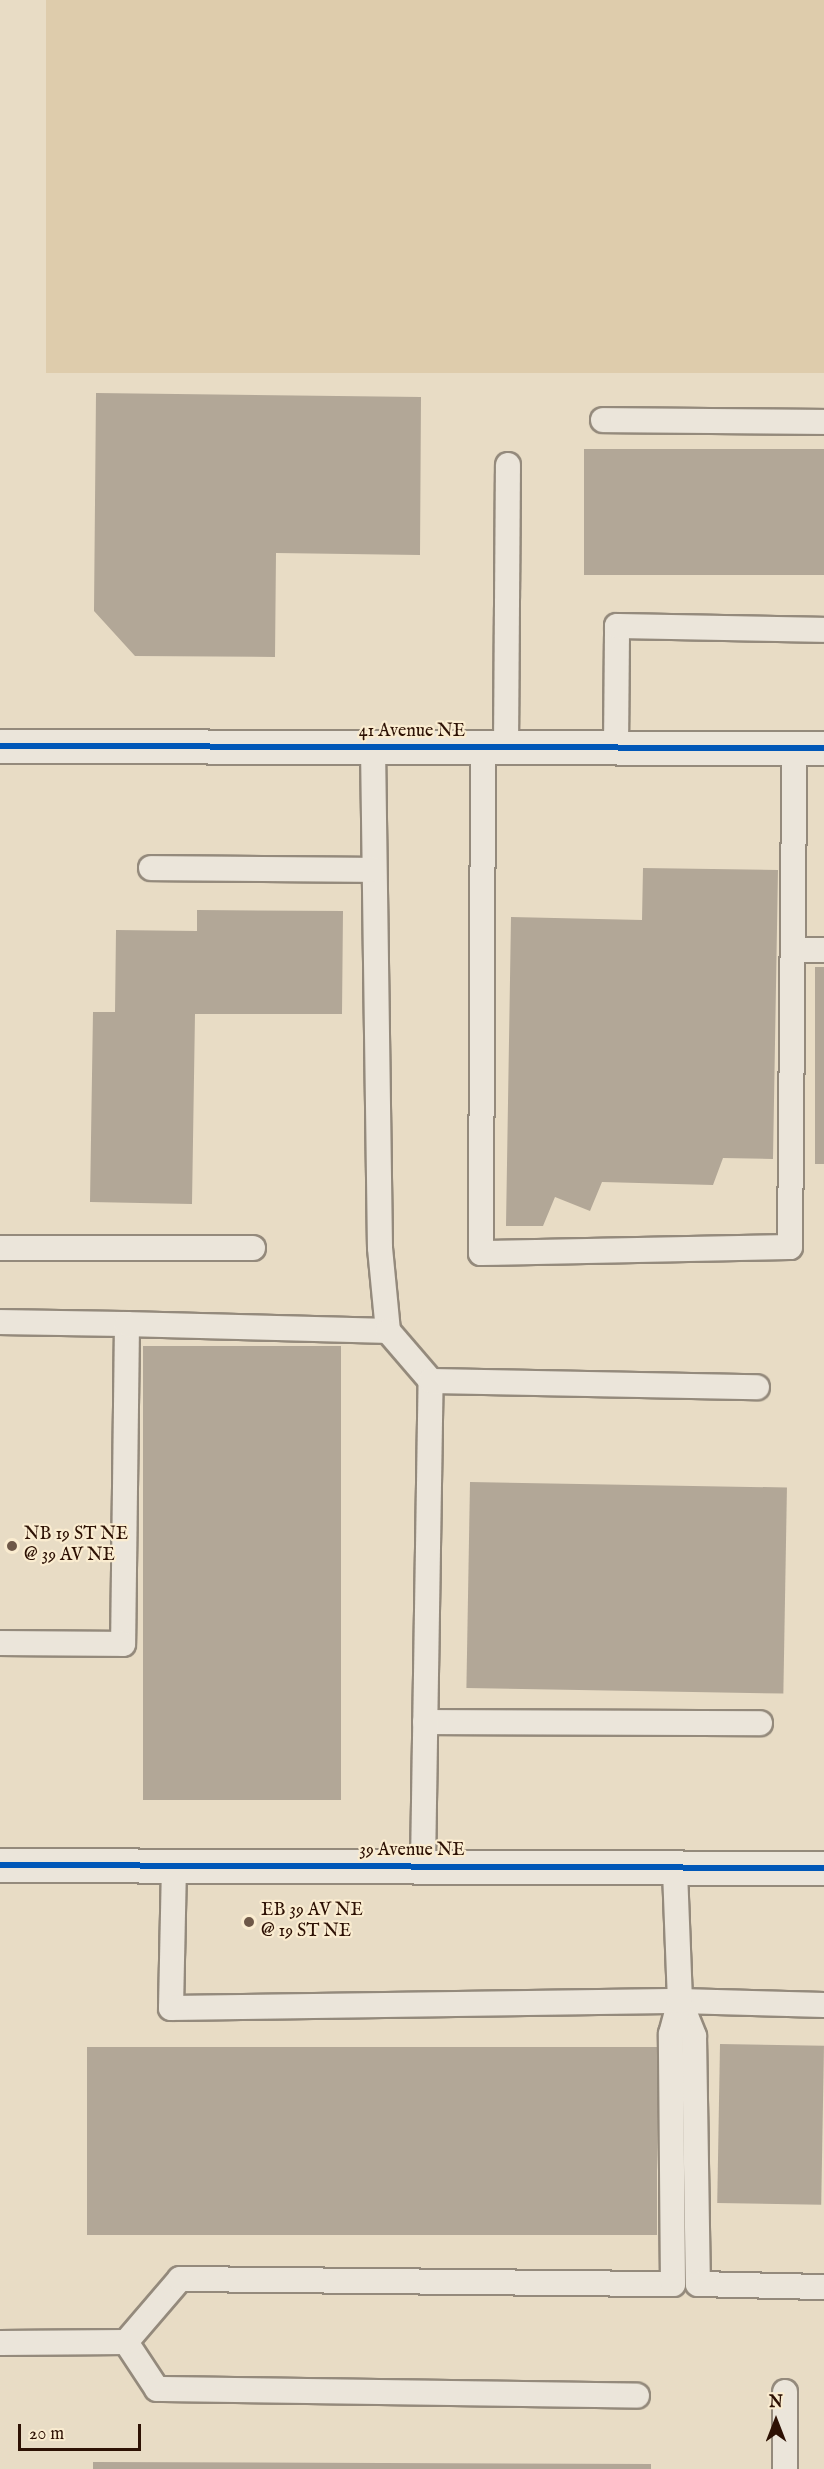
<!DOCTYPE html>
<style>
body{margin:0}
#map{position:relative;width:824px;height:2469px;overflow:hidden;background:#e8dcc5;font-family:"IM FELL English",serif}
div>[style]{position:absolute}
.green>*{inset:0;background:#deccac;transform-origin:0 0}
.building>*{inset:0;background:#b2a797;transform-origin:0 0}
.roads{filter:drop-shadow(2px 0 #948a7c) drop-shadow(-2px 0 #948a7c) drop-shadow(0 2px #948a7c) drop-shadow(0 -2px #948a7c)}
.service>*{height:24px;margin:-12px;padding:0 12px;transform-origin:12px;border-radius:12px;background:#ebe5da}
.minor>*{height:33px;margin:-16.5px;padding:0 16.5px;transform-origin:16.5px;border-radius:16.5px;background:#ebe5da}
.cycleway>*{height:6px;margin:-3px;padding:0 3px;transform-origin:3px;border-radius:3px;background:#0057b8}
.dots>*{width:16px;height:16px;translate:-50% -50%;box-sizing:border-box;border:3px solid #faecd0;border-radius:50%}
span{translate:-50% -50%;white-space:nowrap;text-align:center;line-height:1.15;-webkit-text-stroke:4.5px #faecd0;paint-order:stroke}
.street-label{font-size:18px;color:#2d1104}
.poi-label{font-size:18px;color:#2d1104}
.left{translate:0 -50%;text-align:left}
.north{position:absolute;left:746px;top:2391px;width:60px;height:60px;-webkit-text-stroke:4px #faecd0;paint-order:stroke;rotate:0deg;font-size:16px;font-weight:700;line-height:24px;text-align:center;color:#2d1104}
.north::after{content:'';display:block;margin:auto;width:21px;height:27px;background:#2d1104;clip-path:polygon(50% 0,100% 100%,50% 72%,0 100%)}
.scale{position:absolute;left:18px;top:2424px;width:123px;height:27px;box-sizing:border-box;border:3px solid #2d1104;border-top:0;padding-left:8px;font-size:18px;line-height:21px;white-space:nowrap;color:#2d1104;-webkit-text-stroke:4px #faecd0;paint-order:stroke}
</style>
<div id="map">
<div class="green">
<i style="left:46px;top:0;width:778px;height:373px"></i>
</div>
<div class="building">
<i style="clip-path:polygon(96px 393px,421px 397px,420px 555px,276px 553px,275px 657px,135px 656px,94px 611px)"></i>
<i style="left:584px;top:449px;width:240px;height:126px"></i>
<i style="clip-path:polygon(643px 868px,778px 870px,773px 1159px,723px 1158px,713px 1185px,602px 1182px,590px 1211px,555px 1197px,543px 1226px,506px 1226px,511px 917px,642px 920px)"></i>
<i style="clip-path:polygon(197px 910px,343px 911px,342px 1014px,195px 1014px,192px 1204px,90px 1202px,93px 1012px,115px 1012px,116px 930px,197px 931px)"></i>
<i style="left:815px;top:967px;width:9px;height:197px"></i>
<i style="left:143px;top:1346px;width:198px;height:454px"></i>
<i style="left:470px;top:1482px;width:317px;height:206px;rotate:1deg"></i>
<i style="left:720px;top:2044px;width:104px;height:159px;rotate:1deg"></i>
<i style="left:87px;top:2047px;width:570px;height:188px"></i>
<i style="clip-path:polygon(93px 2462px,651px 2464px,651px 2469px,93px 2469px)"></i>
</div>
<div class="roads">
<div class="service">
<i style="left:603px;top:420px;width:221px;rotate:0.5deg"></i>
<i style="left:373px;top:747px;width:501px;rotate:89.2deg"></i>
<i style="left:380px;top:1248px;width:83px;rotate:84.5deg"></i>
<i style="left:483px;top:747px;width:506px;rotate:90.23deg"></i>
<i style="left:481px;top:1253px;width:309px;rotate:-1.1deg"></i>
<i style="left:790px;top:1247px;width:499px;rotate:-89.5deg"></i>
<i style="left:506px;top:747px;width:282px;rotate:-89.6deg"></i>
<i style="left:616px;top:748px;width:122px;rotate:-89.5deg"></i>
<i style="left:617px;top:626px;width:207px;rotate:1.1deg"></i>
<i style="left:151px;top:868px;width:223px;rotate:0.5deg"></i>
<i style="left:793px;top:950px;width:31px"></i>
<i style="left:0;top:1248px;width:253px"></i>
<i style="left:0;top:1322px;width:127px;rotate:0.9deg"></i>
<i style="left:127px;top:1324px;width:320px;rotate:90.7deg"></i>
<i style="left:123px;top:1644px;width:123px;rotate:-179.5deg"></i>
<i style="left:127px;top:1324px;width:261px;rotate:1.5deg"></i>
<i style="left:388px;top:1331px;width:66px;rotate:49.3deg"></i>
<i style="left:425px;top:1722px;width:335px;rotate:0.2deg"></i>
<i style="left:174px;top:1865px;width:143px;rotate:91.2deg"></i>
<i style="left:171px;top:2008px;width:509px;rotate:-0.79deg"></i>
<i style="left:680px;top:2001px;width:144px;rotate:1.6deg"></i>
<i style="left:423px;top:1866px;width:485px;rotate:-89.1deg"></i>
<i style="left:431px;top:1381px;width:326px;rotate:1.1deg"></i>
<i style="left:680px;top:2001px;width:38px;rotate:68deg"></i>
<i style="left:694px;top:2036px;width:248px;rotate:89.1deg"></i>
<i style="left:698px;top:2284px;width:126px;rotate:1.4deg"></i>
<i style="left:126px;top:2342px;width:56px;rotate:56.6deg"></i>
<i style="left:157px;top:2389px;width:480px;rotate:0.8deg"></i>
<i style="left:0;top:2343px;width:126px;rotate:-0.5deg"></i>
<i style="left:126px;top:2342px;width:83px;rotate:-49.4deg"></i>
<i style="left:180px;top:2279px;width:493px;rotate:0.6deg"></i>
<i style="left:673px;top:2284px;width:250px;rotate:-90.5deg"></i>
<i style="left:671px;top:2034px;width:34px;rotate:-75deg"></i>
<i style="left:680px;top:2001px;width:133px;rotate:-92.2deg"></i>
<i style="left:785px;top:2469px;width:77px;rotate:-90deg"></i>
</div>
<div class="minor">
<i style="left:0;top:746px;width:824px;rotate:0.14deg"></i>
<i style="left:0;top:1865px;width:824px;rotate:0.21deg"></i>
</div>
</div>
<div class="cycleway">
<i style="left:0;top:746px;width:824px;rotate:0.14deg"></i>
<i style="left:0;top:1865px;width:824px;rotate:0.21deg"></i>
</div>
<div class="dots">
<i style="left:12px;top:1546px;background:#6e5848"></i>
<i style="left:249px;top:1922px;background:#6e5848"></i>
</div>
<div class="street-label">
<span style="left:412px;top:732px">41 Avenue NE</span>
<span style="left:412px;top:1851px">39 Avenue NE</span>
</div>
<div class="poi-label">
<span class="left" style="left:24px;top:1546px">NB 19 ST NE<br>@ 39 AV NE</span>
<span class="left" style="left:261px;top:1922px">EB 39 AV NE<br>@ 19 ST NE</span>
</div>
<div class="north">N</div>
<div class="scale">20 m</div>
</div>
